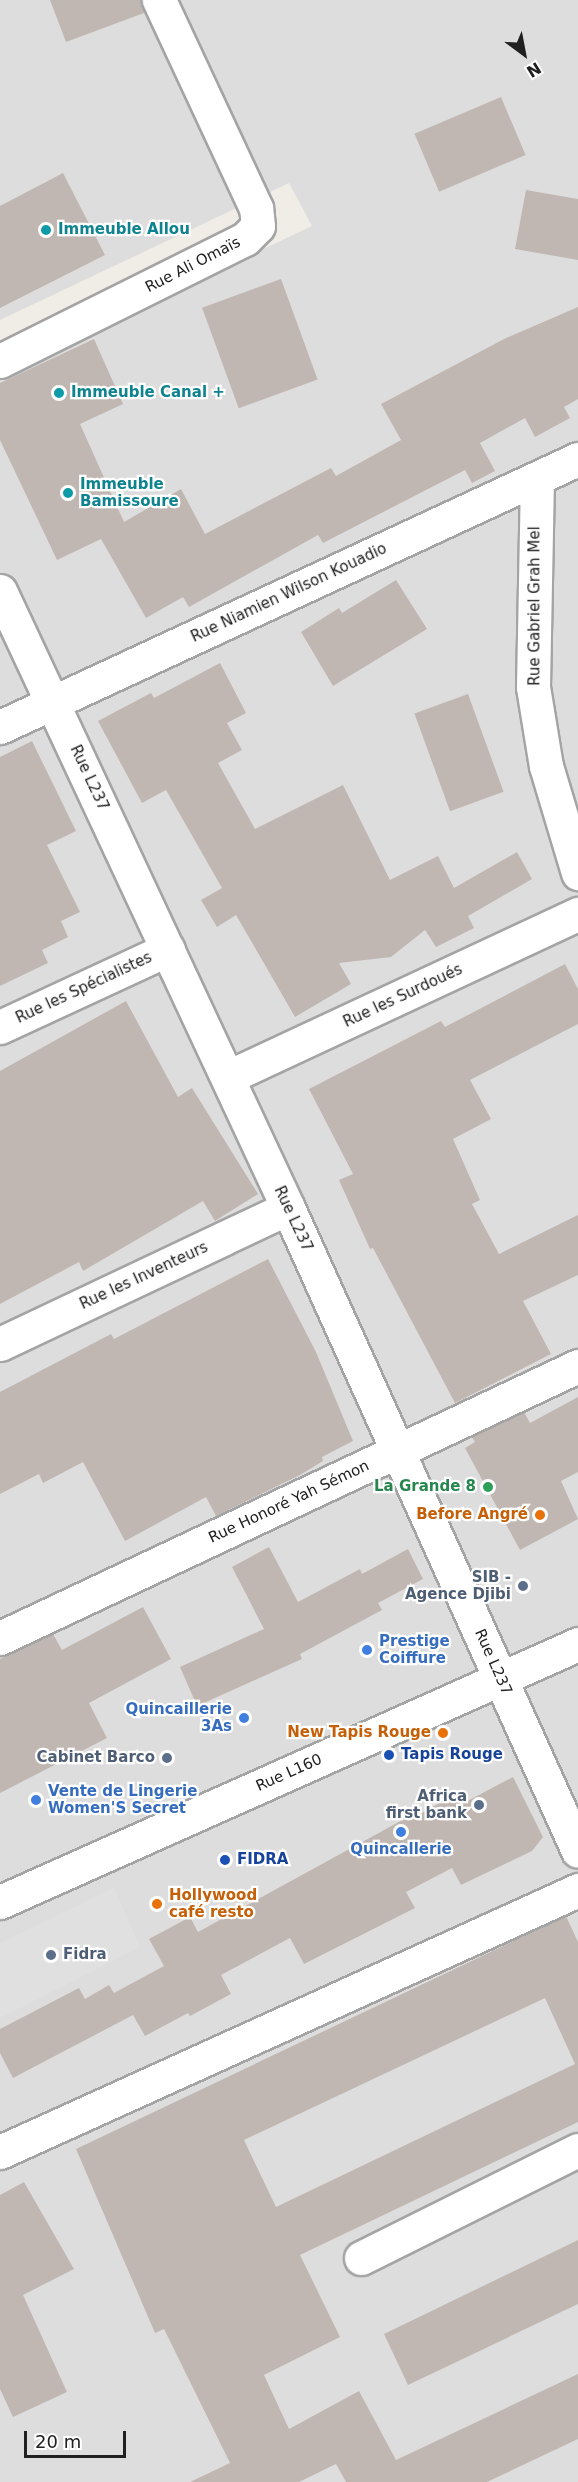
<!DOCTYPE html>
<meta charset="utf-8">
<style>
body{margin:0}
#map{position:relative;width:578px;height:2482px;overflow:hidden;background:#f0ece6;font-family:"DejaVu Sans",sans-serif}
div>[style]{position:absolute}
.residential>*{inset:0;background:#dedddd}
.parking>*{inset:0;background:#e0e0e0}
.building>*{inset:0;background:#c1b7b2;transform-origin:0 0}
.roads{filter:drop-shadow(2px 0 #a4a4a4) drop-shadow(-2px 0 #a4a4a4) drop-shadow(0 2px #a4a4a4) drop-shadow(0 -2px #a4a4a4)}
.minor>*{height:33px;margin:-16.5px;padding:0 16.5px;transform-origin:16.5px;border-radius:16.5px;background:#fff}
.tertiary>*{height:33px;margin:-16.5px;padding:0 16.5px;transform-origin:16.5px;border-radius:16.5px;background:#fff}
.dots>*{width:16px;height:16px;translate:-50% -50%;box-sizing:border-box;border:3px solid #fff;border-radius:50%}
span{translate:-50% -50%;white-space:nowrap;text-align:center;line-height:1.15;-webkit-text-stroke:4.5px #fff;paint-order:stroke}
.culture-label{font-size:15px;color:#0d838f;font-weight:700}
.left{translate:0 -50%;text-align:left}
.street-label{font-size:15px;color:#202020}
.leisure-label{font-size:15px;color:#27864d;font-weight:700}
.right{translate:-100% -50%;text-align:right}
.food-label{font-size:15px;color:#c56008;font-weight:700}
.service-label{font-size:15px;color:#4e5e75;font-weight:700}
.shop-label{font-size:15px;color:#366cbe;font-weight:700}
.transit-label{font-size:15px;color:#164399;font-weight:700}
.north{position:absolute;left:494px;top:24px;width:60px;height:60px;-webkit-text-stroke:4px #fff;paint-order:stroke;rotate:148deg;font-size:16px;font-weight:700;line-height:24px;text-align:center;color:#202020}
.north::after{content:'';display:block;margin:auto;width:21px;height:27px;background:#202020;clip-path:polygon(50% 0,100% 100%,50% 72%,0 100%)}
.scale{position:absolute;left:24px;top:2431px;width:102px;height:27px;box-sizing:border-box;border:3px solid #202020;border-top:0;padding-left:8px;font-size:18px;line-height:21px;white-space:nowrap;color:#202020;-webkit-text-stroke:4px #fff;paint-order:stroke}
</style>
<div id="map">
<div class="residential">
<i style="clip-path:polygon(0 0,578px 0,578px 2482px,0 2482px,0 374px,312px 226px,289px 183px,0 320px)"></i>
</div>
<div class="parking">
<i style="clip-path:polygon(114px 1888px,140px 1947px,0 2018px,0 1943px)"></i>
</div>
<div class="building">
<i style="clip-path:polygon(50px 0,141px 0,144px 13px,66px 42px)"></i>
<i style="left:501px;top:97px;width:63px;height:94px;rotate:67deg"></i>
<i style="clip-path:polygon(63px 173px,105px 255px,0 308px,0 206px)"></i>
<i style="clip-path:polygon(526px 190px,578px 199px,578px 260px,515px 249px)"></i>
<i style="left:281px;top:279px;width:107px;height:84px;rotate:70deg"></i>
<i style="clip-path:polygon(578px 307px,578px 399px,564px 407px,570px 418px,535px 437px,525px 418px,480px 443px,495px 471px,472px 483px,465px 470px,323px 543px,318px 535px,189px 607px,183px 597px,146px 618px,101px 539px,57px 560px,0 440px,0 383px,94px 339px,123px 404px,80px 424px,124px 522px,181px 489px,205px 534px,331px 468px,336px 476px,401px 440px,381px 404px,506px 338px)"></i>
<i style="clip-path:polygon(396px 580px,427px 629px,333px 686px,301px 632px,339px 608px,342px 613px)"></i>
<i style="clip-path:polygon(220px 663px,246px 713px,227px 723px,242px 750px,218px 763px,255px 829px,343px 785px,390px 880px,438px 856px,454px 888px,517px 852px,532px 879px,468px 916px,474px 928px,436px 947px,425px 930px,391px 957px,339px 963px,351px 984px,295px 1017px,236px 915px,217px 927px,201px 900px,222px 888px,166px 790px,142px 803px,98px 721px,151px 693px,154px 698px)"></i>
<i style="left:468px;top:694px;width:104px;height:57px;rotate:70deg"></i>
<i style="clip-path:polygon(32px 741px,76px 831px,47px 845px,80px 912px,61px 921px,68px 937px,42px 950px,48px 963px,0 986px,0 757px)"></i>
<i style="clip-path:polygon(565px 964px,578px 989px,578px 1024px,470px 1080px,491px 1119px,453px 1139px,480px 1200px,472px 1204px,499px 1254px,578px 1215px,578px 1275px,523px 1301px,551px 1354px,455px 1403px,373px 1248px,370px 1249px,339px 1180px,353px 1174px,309px 1089px,441px 1021px,445px 1027px)"></i>
<i style="clip-path:polygon(126px 1001px,178px 1097px,192px 1088px,258px 1194px,215px 1221px,203px 1201px,83px 1271px,79px 1262px,0 1304px,0 1071px)"></i>
<i style="clip-path:polygon(268px 1259px,316px 1352px,353px 1441px,322px 1457px,323px 1461px,300px 1475px,216px 1516px,206px 1497px,125px 1541px,83px 1462px,43px 1483px,39px 1474px,0 1494px,0 1392px,111px 1334px,114px 1339px)"></i>
<i style="clip-path:polygon(578px 1397px,578px 1472px,561px 1481px,578px 1519px,520px 1550px,465px 1448px,475px 1442px,472px 1437px,524px 1412px,530px 1423px)"></i>
<i style="clip-path:polygon(269px 1547px,298px 1602px,360px 1569px,362px 1574px,408px 1549px,423px 1579px,378px 1603px,382px 1610px,300px 1654px,302px 1659px,197px 1706px,180px 1667px,264px 1629px,232px 1567px)"></i>
<i style="clip-path:polygon(143px 1607px,171px 1659px,89px 1703px,107px 1738px,0 1793px,0 1659px,53px 1634px,62px 1650px)"></i>
<i style="clip-path:polygon(513px 1777px,543px 1837px,532px 1851px,461px 1885px,452px 1868px,406px 1892px,415px 1908px,304px 1964px,290px 1938px,221px 1975px,231px 1994px,190px 2016px,188px 2013px,145px 2036px,133px 2015px,13px 2078px,0 2053px,0 2029px,79px 1988px,85px 1999px,109px 1985px,114px 1993px,164px 1966px,149px 1939px,190px 1917px,198px 1932px,417px 1812px,418px 1815px,454px 1795px,460px 1805px)"></i>
<i style="clip-path:polygon(evenodd,566px 1916px,578px 1942px,578px 2122px,300px 2255px,340px 2337px,264px 2375px,289px 2429px,359px 2391px,396px 2460px,578px 2374px,578px 2439px,487px 2482px,346px 2482px,336px 2464px,299px 2482px,190px 2482px,230px 2463px,164px 2329px,155px 2333px,76px 2149px,566px 1916px,545px 1998px,575px 2064px,276px 2207px,244px 2140px,545px 1998px)"></i>
<i style="clip-path:polygon(24px 2182px,74px 2269px,23px 2295px,67px 2392px,13px 2417px,0 2389px,0 2195px)"></i>
<i style="clip-path:polygon(578px 2240px,578px 2304px,408px 2385px,384px 2334px)"></i>
</div>
<div class="roads">
<div class="minor">
<i style="left:0;top:361px;width:274px;rotate:-26.5deg"></i>
<i style="left:245px;top:239px;width:18px;rotate:-45deg"></i>
<i style="left:258px;top:226px;width:18px;rotate:-96deg"></i>
<i style="left:256px;top:208px;width:230px;rotate:-115deg"></i>
<i style="left:537px;top:478px;width:209px;rotate:91.1deg"></i>
<i style="left:533px;top:687px;width:80px;rotate:80.7deg"></i>
<i style="left:546px;top:766px;width:112px;rotate:73.3deg"></i>
<i style="left:0;top:727px;width:637px;rotate:-24.88deg"></i>
<i style="left:0;top:1027px;width:185px;rotate:-24.9deg"></i>
<i style="left:228px;top:1077px;width:386px;rotate:-25deg"></i>
<i style="left:0;top:1344px;width:318px;rotate:-25.3deg"></i>
<i style="left:0;top:1638px;width:639px;rotate:-25.2deg"></i>
<i style="left:0;top:2152px;width:635px;rotate:-24.38deg"></i>
<i style="left:361px;top:2258px;width:242px;rotate:-26.5deg"></i>
</div>
<div class="tertiary">
<i style="left:0;top:591px;width:681px;rotate:64.98deg"></i>
<i style="left:288px;top:1208px;width:705px;rotate:65.72deg"></i>
<i style="left:0;top:1902px;width:633px;rotate:-24.05deg"></i>
</div>
</div>
<div class="dots">
<i style="left:46px;top:230px;background:#0f9aa8"></i>
<i style="left:59px;top:393px;background:#0f9aa8"></i>
<i style="left:68px;top:493px;background:#0f9aa8"></i>
<i style="left:488px;top:1487px;background:#2e9e5b"></i>
<i style="left:540px;top:1515px;background:#e8710a"></i>
<i style="left:523px;top:1586px;background:#5c6f8a"></i>
<i style="left:367px;top:1650px;background:#3f7fe0"></i>
<i style="left:244px;top:1718px;background:#3f7fe0"></i>
<i style="left:443px;top:1733px;background:#e8710a"></i>
<i style="left:389px;top:1755px;background:#1a4fb4"></i>
<i style="left:167px;top:1758px;background:#5c6f8a"></i>
<i style="left:36px;top:1800px;background:#3f7fe0"></i>
<i style="left:479px;top:1805px;background:#5c6f8a"></i>
<i style="left:401px;top:1832px;background:#3f7fe0"></i>
<i style="left:225px;top:1860px;background:#1a4fb4"></i>
<i style="left:157px;top:1904px;background:#e8710a"></i>
<i style="left:51px;top:1955px;background:#5c6f8a"></i>
</div>
<div class="culture-label">
<span class="left" style="left:58px;top:230px">Immeuble Allou</span>
<span class="left" style="left:71px;top:393px">Immeuble Canal +</span>
<span class="left" style="left:80px;top:493px">Immeuble<br>Bamissoure</span>
</div>
<div class="street-label">
<span style="left:193px;top:265px;rotate:-27deg">Rue Ali Omaïs</span>
<span style="left:289px;top:593px;rotate:-25deg">Rue Niamien Wilson Kouadio</span>
<span style="left:535px;top:606px;rotate:-90deg">Rue Gabriel Grah Mel</span>
<span style="left:89px;top:778px;rotate:65deg">Rue L237</span>
<span style="left:84px;top:988px;rotate:-25deg">Rue les Spécialistes</span>
<span style="left:403px;top:996px;rotate:-25deg">Rue les Surdoués</span>
<span style="left:293px;top:1219px;rotate:65deg">Rue L237</span>
<span style="left:144px;top:1276px;rotate:-25deg">Rue les Inventeurs</span>
<span style="left:289px;top:1502px;rotate:-25deg">Rue Honoré Yah Sémon</span>
<span style="left:493px;top:1662px;rotate:66deg">Rue L237</span>
<span style="left:289px;top:1773px;rotate:-24deg">Rue L160</span>
</div>
<div class="leisure-label">
<span class="right" style="left:476px;top:1487px">La Grande 8</span>
</div>
<div class="food-label">
<span class="right" style="left:528px;top:1515px">Before Angré</span>
<span class="right" style="left:431px;top:1733px">New Tapis Rouge</span>
<span class="left" style="left:169px;top:1904px">Hollywood<br>café resto</span>
</div>
<div class="service-label">
<span class="right" style="left:511px;top:1586px">SIB -<br>Agence Djibi</span>
<span class="right" style="left:155px;top:1758px">Cabinet Barco</span>
<span class="right" style="left:467px;top:1805px">Africa<br>first bank</span>
<span class="left" style="left:63px;top:1955px">Fidra</span>
</div>
<div class="shop-label">
<span class="left" style="left:379px;top:1650px">Prestige<br>Coiffure</span>
<span class="right" style="left:232px;top:1718px">Quincaillerie<br>3As</span>
<span class="left" style="left:48px;top:1800px">Vente de Lingerie<br>Women'S Secret</span>
<span style="left:401px;top:1850px">Quincallerie</span>
</div>
<div class="transit-label">
<span class="left" style="left:401px;top:1755px">Tapis Rouge</span>
<span class="left" style="left:237px;top:1860px">FIDRA</span>
</div>
<div class="north">N</div>
<div class="scale">20 m</div>
</div>
